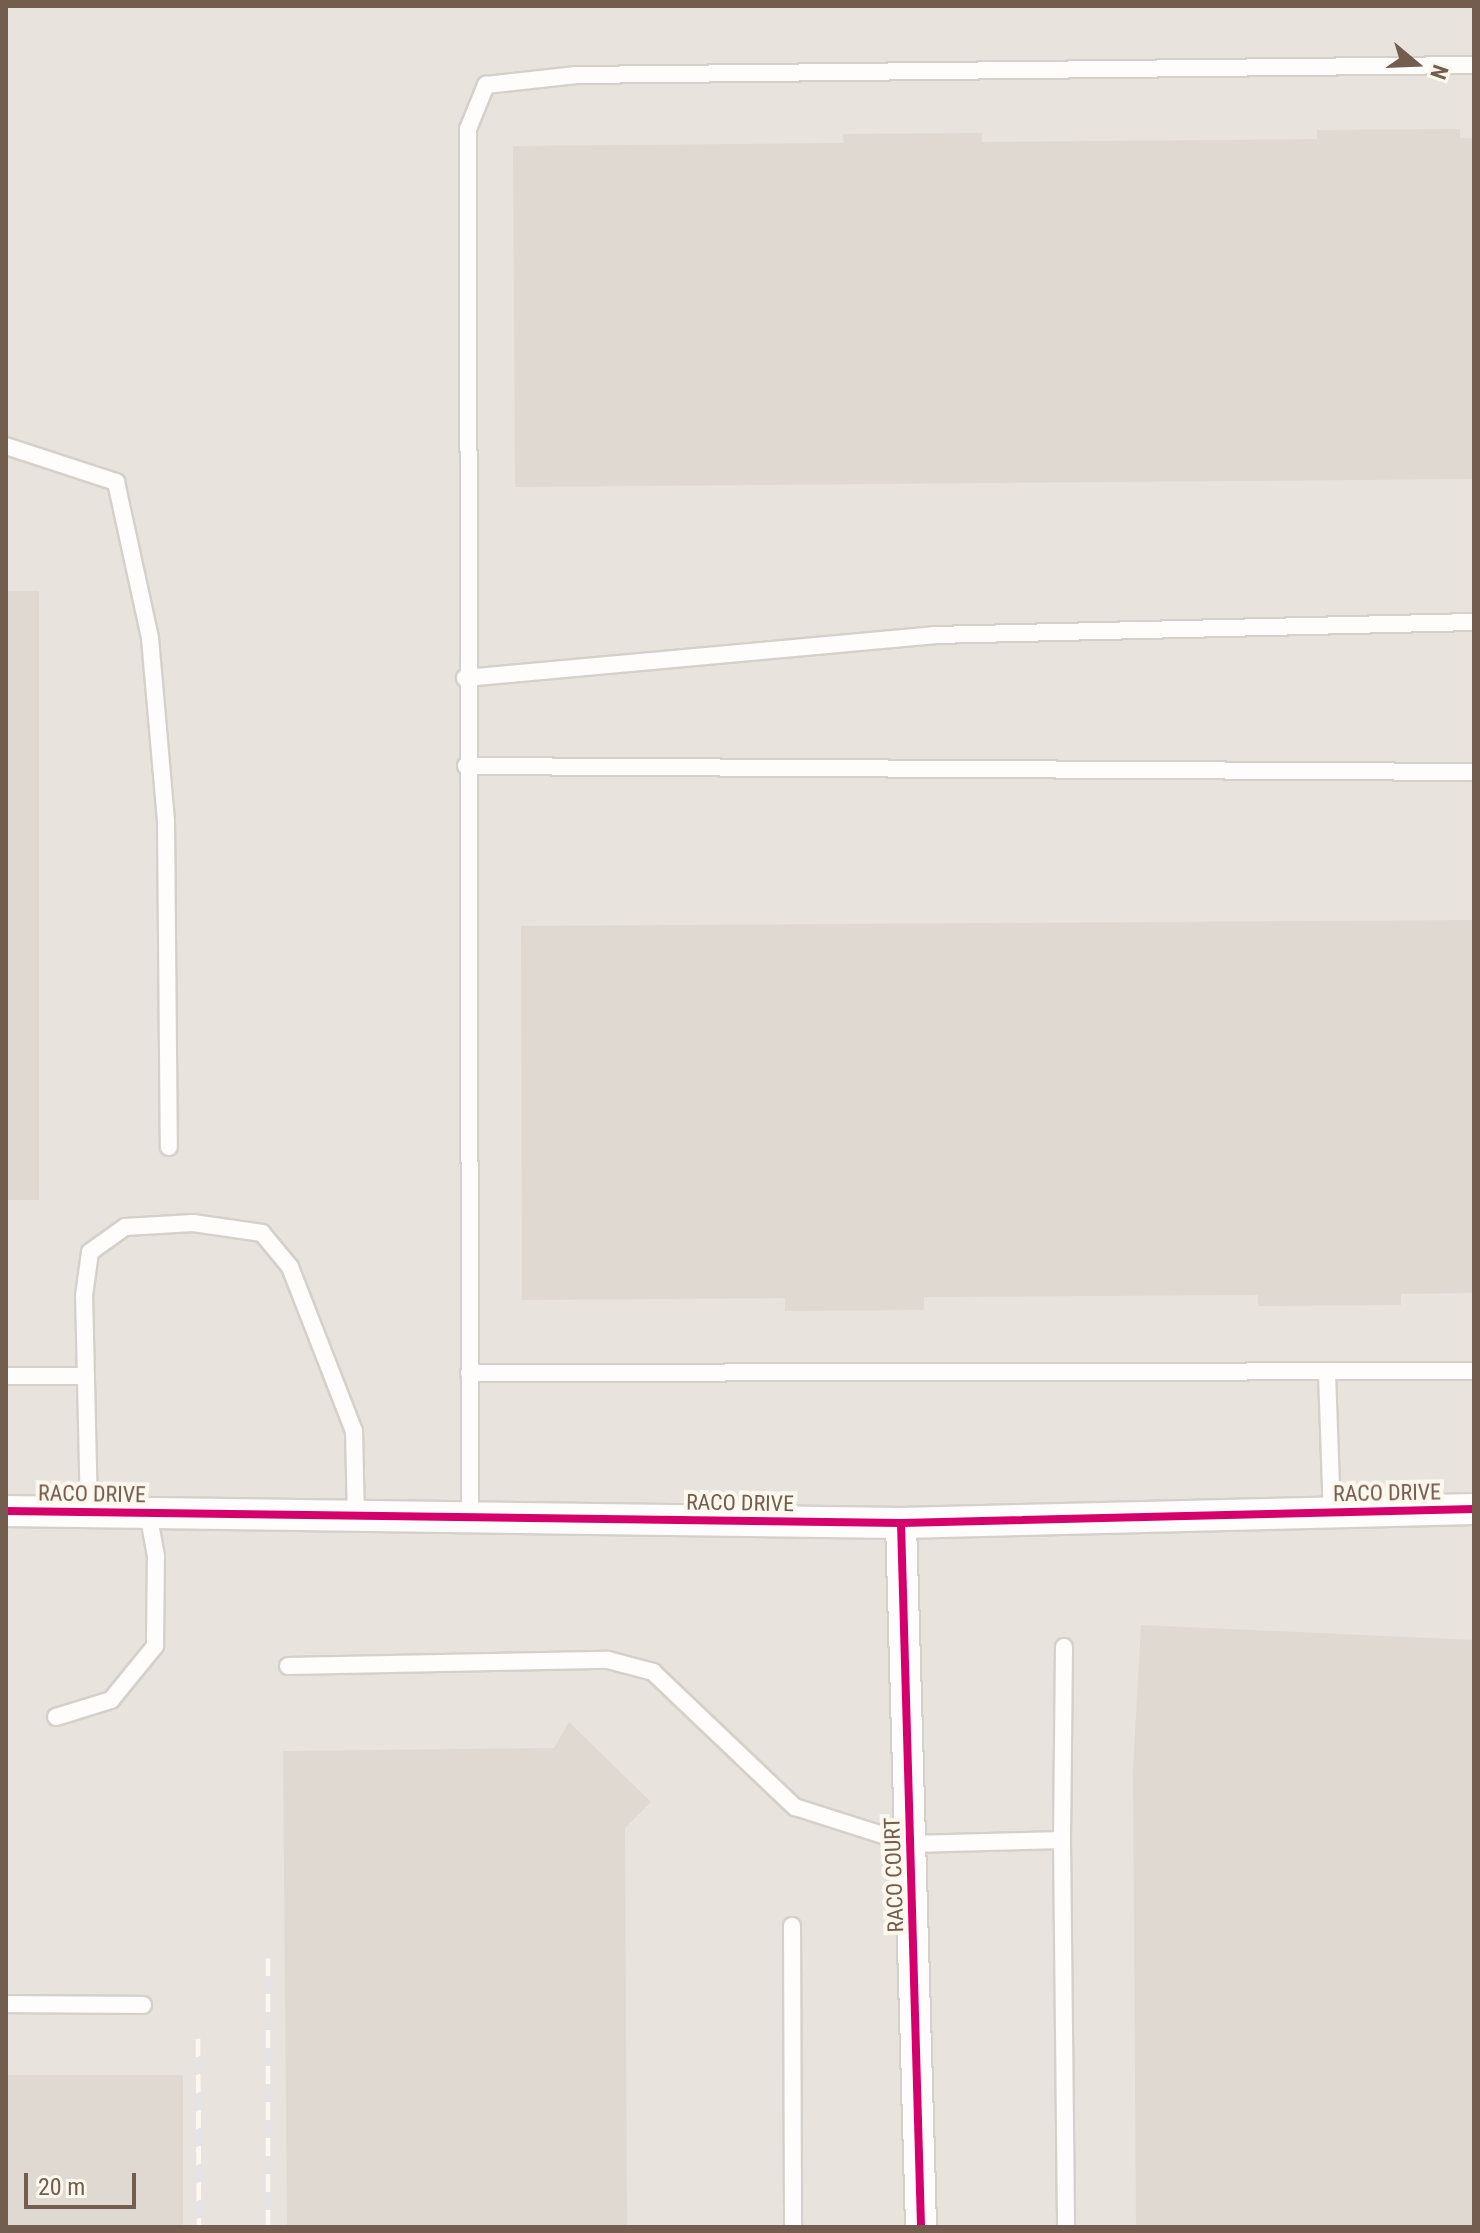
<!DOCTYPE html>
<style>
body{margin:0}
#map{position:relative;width:1480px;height:2233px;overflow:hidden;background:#f6f3ec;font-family:"Roboto Condensed",sans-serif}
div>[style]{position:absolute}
.industrial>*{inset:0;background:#e8e3dd;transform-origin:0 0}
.building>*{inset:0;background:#dfd9d2;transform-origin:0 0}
.roads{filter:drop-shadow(2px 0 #d5d0ca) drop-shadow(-2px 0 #d5d0ca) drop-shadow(0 2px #d5d0ca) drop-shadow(0 -2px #d5d0ca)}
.service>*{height:16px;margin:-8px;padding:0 8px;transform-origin:8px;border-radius:8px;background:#fefdfc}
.minor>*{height:30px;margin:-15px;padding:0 15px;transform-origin:15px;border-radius:15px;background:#fefdfc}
.rail>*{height:9px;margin-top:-4.5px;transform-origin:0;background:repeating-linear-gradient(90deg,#fdf8ee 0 18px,#e5e3e4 0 36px);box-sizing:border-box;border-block:2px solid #e5e3e4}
.cycleway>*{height:8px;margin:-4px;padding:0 4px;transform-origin:4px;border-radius:4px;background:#d6006c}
span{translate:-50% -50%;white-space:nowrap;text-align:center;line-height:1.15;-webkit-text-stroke:8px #fdf8ee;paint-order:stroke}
.street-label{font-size:22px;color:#725d4e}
.frame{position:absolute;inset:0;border:8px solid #725d4e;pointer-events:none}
.north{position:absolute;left:1376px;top:24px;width:80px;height:80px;-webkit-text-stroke:6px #fdf8ee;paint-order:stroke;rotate:109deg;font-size:22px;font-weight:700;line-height:32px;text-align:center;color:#725d4e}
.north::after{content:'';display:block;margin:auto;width:28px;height:36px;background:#725d4e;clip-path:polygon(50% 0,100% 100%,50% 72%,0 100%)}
.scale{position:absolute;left:24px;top:2173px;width:112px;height:36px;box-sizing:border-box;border:4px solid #725d4e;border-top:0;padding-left:10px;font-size:24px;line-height:28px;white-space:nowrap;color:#725d4e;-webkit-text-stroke:6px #fdf8ee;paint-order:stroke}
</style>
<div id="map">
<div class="industrial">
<i style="left:6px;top:6px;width:1468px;height:2221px"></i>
</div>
<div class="building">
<i style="clip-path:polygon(1460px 129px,1460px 138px,1474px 138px,1474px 479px,515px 487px,513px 146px,844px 143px,843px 134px,982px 133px,982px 142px,1317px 139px,1317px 130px)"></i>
<i style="left:6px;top:591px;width:33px;height:609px"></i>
<i style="clip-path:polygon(1474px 920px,1474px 1293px,1401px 1294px,1401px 1305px,1258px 1306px,1258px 1295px,924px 1297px,924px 1310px,785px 1311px,785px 1298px,522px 1300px,521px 926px)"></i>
<i style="clip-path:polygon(1141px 1625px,1474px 1640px,1474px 2227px,1136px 2227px,1133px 1770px)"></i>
<i style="clip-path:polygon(569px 1722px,651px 1802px,625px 1828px,627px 2227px,287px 2227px,283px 1751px,554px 1748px)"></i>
<i style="left:183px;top:2075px;width:152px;height:177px;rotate:90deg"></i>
</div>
<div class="roads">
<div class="service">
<i style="left:6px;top:446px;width:116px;rotate:18.1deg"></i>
<i style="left:116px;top:482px;width:160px;rotate:77.7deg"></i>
<i style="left:150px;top:638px;width:185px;rotate:85deg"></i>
<i style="left:166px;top:822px;width:325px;rotate:89.5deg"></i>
<i style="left:465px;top:678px;width:471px;rotate:-5.2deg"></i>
<i style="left:934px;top:635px;width:540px;rotate:-1.38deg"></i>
<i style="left:466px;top:766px;width:1008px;rotate:0.34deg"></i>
<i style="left:469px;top:1373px;width:1005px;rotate:-0.11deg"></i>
<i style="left:1327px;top:1373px;width:140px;rotate:88deg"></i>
<i style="left:6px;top:1376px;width:80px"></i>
<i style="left:89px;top:1512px;width:216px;rotate:-91.3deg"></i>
<i style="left:84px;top:1296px;width:44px;rotate:-82.2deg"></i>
<i style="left:90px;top:1252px;width:43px;rotate:-35.5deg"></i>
<i style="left:125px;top:1227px;width:68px;rotate:-3.4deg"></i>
<i style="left:193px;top:1223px;width:70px;rotate:8.2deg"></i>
<i style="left:262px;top:1233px;width:44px;rotate:50.5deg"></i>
<i style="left:290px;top:1267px;width:176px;rotate:68.7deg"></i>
<i style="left:354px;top:1431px;width:85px;rotate:88.7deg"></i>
<i style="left:470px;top:1517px;width:1388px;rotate:-90.08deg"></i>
<i style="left:468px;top:129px;width:48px;rotate:-67.8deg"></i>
<i style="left:486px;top:85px;width:91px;rotate:-6.3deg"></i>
<i style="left:576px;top:75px;width:898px;rotate:-0.64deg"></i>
<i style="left:288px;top:1666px;width:320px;rotate:-1.1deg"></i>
<i style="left:608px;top:1660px;width:47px;rotate:14.9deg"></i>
<i style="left:653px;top:1672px;width:196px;rotate:43.6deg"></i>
<i style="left:795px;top:1807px;width:122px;rotate:17.7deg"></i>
<i style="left:911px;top:1844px;width:151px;rotate:-1.5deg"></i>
<i style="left:1062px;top:1840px;width:387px;rotate:89.4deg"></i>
<i style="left:56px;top:1717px;width:58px;rotate:-17.2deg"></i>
<i style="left:111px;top:1700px;width:70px;rotate:-50.8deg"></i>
<i style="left:155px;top:1646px;width:90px;rotate:-89.4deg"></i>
<i style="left:156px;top:1556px;width:44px;rotate:-100.5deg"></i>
<i style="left:1062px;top:1840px;width:193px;rotate:-89.4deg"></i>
<i style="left:792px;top:1926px;width:301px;rotate:89.8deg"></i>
<i style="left:6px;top:2004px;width:137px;rotate:0.4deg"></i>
</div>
<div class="minor">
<i style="left:6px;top:1511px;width:895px;rotate:0.77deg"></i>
<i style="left:901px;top:1523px;width:573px;rotate:-1.4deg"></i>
<i style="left:901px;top:1523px;width:704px;rotate:88.37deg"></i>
</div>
</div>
<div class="rail">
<i style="left:268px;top:1958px;width:269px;rotate:90deg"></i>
<i style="left:198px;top:2038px;width:189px;rotate:89.7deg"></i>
</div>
<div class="cycleway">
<i style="left:6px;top:1511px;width:895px;rotate:0.77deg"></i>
<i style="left:901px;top:1523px;width:573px;rotate:-1.4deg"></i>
<i style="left:901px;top:1523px;width:704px;rotate:88.37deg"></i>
</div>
<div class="street-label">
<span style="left:1387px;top:1493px;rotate:-1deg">RACO DRIVE</span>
<span style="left:92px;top:1494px;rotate:1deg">RACO DRIVE</span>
<span style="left:740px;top:1503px;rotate:1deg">RACO DRIVE</span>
<span style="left:894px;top:1875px;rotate:-92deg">RACO COURT</span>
</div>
<div class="frame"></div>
<div class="north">N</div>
<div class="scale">20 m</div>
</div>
